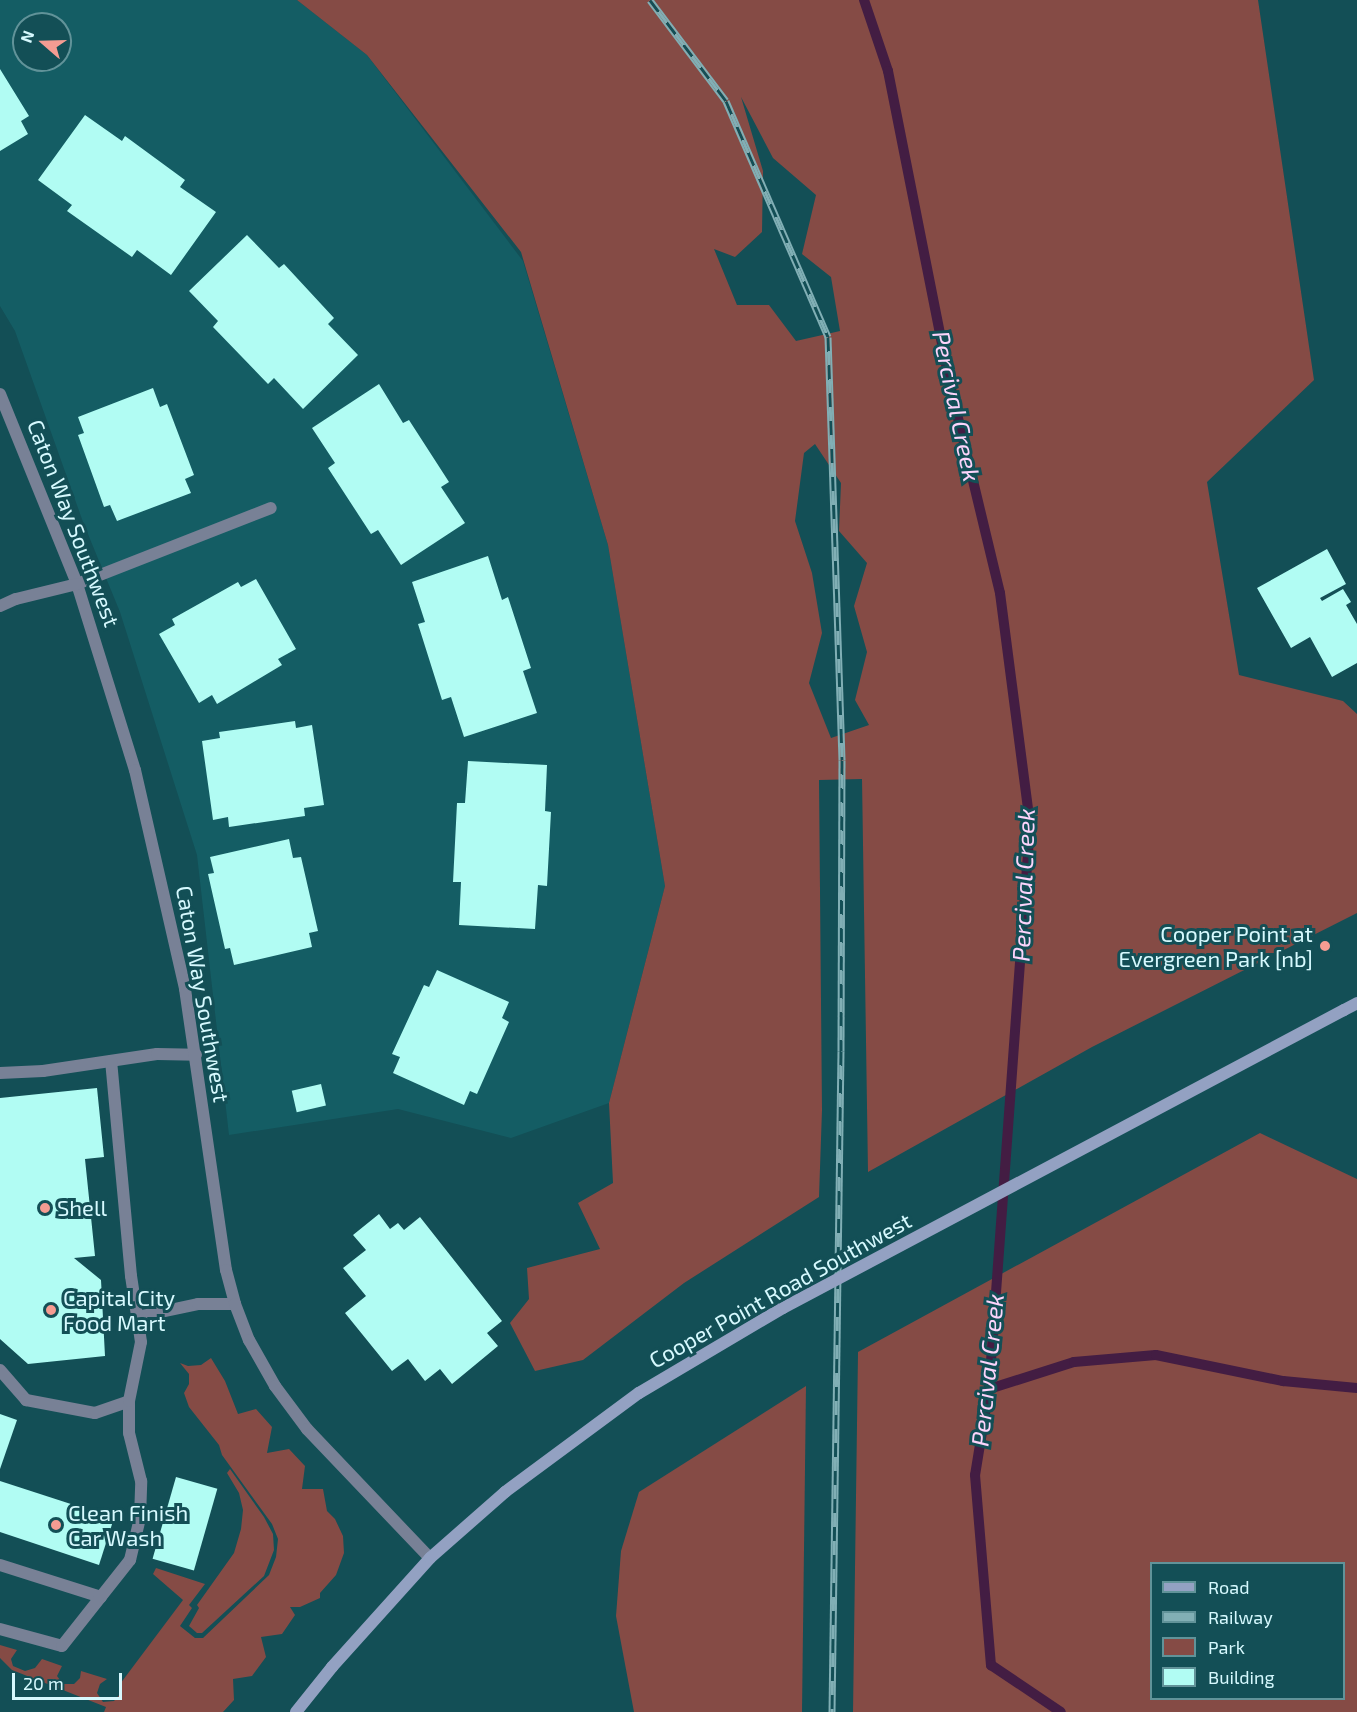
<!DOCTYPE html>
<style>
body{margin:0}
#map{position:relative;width:1357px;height:1712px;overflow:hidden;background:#134f56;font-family:"Exo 2",sans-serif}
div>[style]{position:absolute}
.built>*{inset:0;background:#145d64}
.green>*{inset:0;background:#854b45}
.stream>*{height:10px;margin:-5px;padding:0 5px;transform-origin:5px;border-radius:5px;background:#431d43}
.building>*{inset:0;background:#b1fcf3;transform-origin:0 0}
.service>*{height:12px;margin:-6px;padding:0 6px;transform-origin:6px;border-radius:6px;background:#788196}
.minor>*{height:12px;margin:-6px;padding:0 6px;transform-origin:6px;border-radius:6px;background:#788196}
.secondary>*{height:12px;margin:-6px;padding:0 6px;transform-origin:6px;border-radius:6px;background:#93a1c2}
.rail>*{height:7px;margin-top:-3.5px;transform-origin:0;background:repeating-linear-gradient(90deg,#134f56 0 14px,#81afb5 0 28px);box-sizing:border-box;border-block:2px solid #81afb5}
.secondary-bridge>*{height:12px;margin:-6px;padding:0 6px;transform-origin:6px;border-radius:6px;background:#93a1c2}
.dots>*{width:16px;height:16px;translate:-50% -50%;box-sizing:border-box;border:3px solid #134f56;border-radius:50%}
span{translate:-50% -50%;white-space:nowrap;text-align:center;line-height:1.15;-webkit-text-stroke:6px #134f56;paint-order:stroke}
.street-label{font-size:22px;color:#d6f9fe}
.poi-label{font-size:22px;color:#d6f9fe}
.right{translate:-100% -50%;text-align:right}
.left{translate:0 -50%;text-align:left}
.water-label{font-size:24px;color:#fcd4fb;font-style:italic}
.legend{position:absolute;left:1150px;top:1562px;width:195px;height:138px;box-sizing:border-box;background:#134f56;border:2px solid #619399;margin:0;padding:8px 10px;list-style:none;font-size:18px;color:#d6f9fe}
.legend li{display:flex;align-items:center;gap:12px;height:30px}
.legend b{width:30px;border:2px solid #619399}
.north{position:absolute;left:12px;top:12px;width:60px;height:60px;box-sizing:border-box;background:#134f56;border:2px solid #619399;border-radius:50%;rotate:290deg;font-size:16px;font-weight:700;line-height:24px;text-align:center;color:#d6f9fe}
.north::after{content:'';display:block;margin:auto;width:21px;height:27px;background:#f59c92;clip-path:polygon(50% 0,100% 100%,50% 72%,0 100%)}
.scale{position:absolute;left:12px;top:1673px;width:110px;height:27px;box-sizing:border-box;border:3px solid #d6f9fe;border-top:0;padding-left:8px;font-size:18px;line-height:21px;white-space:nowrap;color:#d6f9fe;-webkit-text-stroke:4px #134f56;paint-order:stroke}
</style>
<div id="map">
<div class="built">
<i style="clip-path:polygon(evenodd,0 0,297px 0,367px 55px,523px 261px,608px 545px,665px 886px,609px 1103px,511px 1138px,398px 1109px,229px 1135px,197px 855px,120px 612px,83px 522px,15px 331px,0 306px,0 0,24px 24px,60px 24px,60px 60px,24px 60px,24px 24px)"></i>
</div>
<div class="green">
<i style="clip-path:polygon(evenodd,297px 0,1258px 0,1314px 380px,1207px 482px,1239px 675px,1343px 701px,1357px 714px,1357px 913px,1092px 1047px,868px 1172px,862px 779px,819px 780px,822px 1110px,819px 1197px,684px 1283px,583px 1360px,535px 1371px,510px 1323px,529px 1299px,527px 1268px,600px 1249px,578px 1203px,613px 1183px,609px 1103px,665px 886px,608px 545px,521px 252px,367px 55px,297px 0,741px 97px,773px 158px,816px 195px,802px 254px,831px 277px,840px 331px,796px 341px,769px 305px,737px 305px,714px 249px,735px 257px,762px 232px,763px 171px,741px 97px,297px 0,815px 444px,841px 483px,839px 531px,867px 563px,854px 606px,867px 652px,855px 700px,869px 725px,831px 738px,809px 683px,822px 633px,812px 573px,795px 521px,804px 453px,815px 444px)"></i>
<i style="clip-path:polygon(evenodd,1260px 1133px,1357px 1179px,1357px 1712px,853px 1712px,858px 1352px,1260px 1133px,1152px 1564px,1344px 1564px,1344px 1698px,1152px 1698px,1152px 1564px)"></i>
<i style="clip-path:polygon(211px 1358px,225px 1381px,238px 1414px,256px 1409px,272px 1427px,267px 1453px,289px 1449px,305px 1466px,302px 1489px,323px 1489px,327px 1511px,335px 1519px,343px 1536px,344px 1553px,336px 1575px,320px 1593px,320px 1598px,300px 1607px,290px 1607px,295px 1615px,282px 1634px,261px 1637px,266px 1657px,252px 1676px,233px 1679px,234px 1700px,223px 1712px,104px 1712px,106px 1707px,12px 1670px,0 1658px,0 1645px,17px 1650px,11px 1659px,13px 1666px,25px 1671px,35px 1668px,42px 1659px,62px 1666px,57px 1676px,63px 1684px,74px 1684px,80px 1678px,81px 1671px,107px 1679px,100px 1684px,97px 1693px,103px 1702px,114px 1701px,121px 1693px,120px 1684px,183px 1600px,153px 1574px,156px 1568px,205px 1584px,189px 1605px,192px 1608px,180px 1626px,195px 1638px,203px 1638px,269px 1575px,276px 1557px,278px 1539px,272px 1524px,222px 1455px,219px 1445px,189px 1407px,184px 1393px,189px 1384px,189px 1374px,180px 1363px,188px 1366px,201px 1365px)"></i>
<i style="clip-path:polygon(806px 1386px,802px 1712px,634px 1712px,616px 1616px,621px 1551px,639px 1492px)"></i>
<i style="clip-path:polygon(230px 1469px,264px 1517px,273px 1534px,274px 1550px,264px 1576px,202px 1633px,197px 1633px,189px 1626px,199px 1608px,197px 1605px,234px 1553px,241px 1529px,243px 1510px,239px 1493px,227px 1473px)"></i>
</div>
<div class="stream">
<i style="left:864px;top:0;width:75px;rotate:71.3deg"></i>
<i style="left:888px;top:71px;width:324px;rotate:78.8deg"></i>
<i style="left:951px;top:389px;width:210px;rotate:76.5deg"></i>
<i style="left:1000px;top:593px;width:234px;rotate:82.6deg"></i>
<i style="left:1030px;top:825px;width:565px;rotate:94.16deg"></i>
<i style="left:989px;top:1389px;width:87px;rotate:99.2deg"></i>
<i style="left:975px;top:1475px;width:191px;rotate:85.2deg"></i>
<i style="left:991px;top:1665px;width:84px;rotate:33.9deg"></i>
<i style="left:989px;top:1389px;width:89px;rotate:-17.6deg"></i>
<i style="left:1074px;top:1362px;width:82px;rotate:-4.9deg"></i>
<i style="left:1156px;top:1355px;width:130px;rotate:11.6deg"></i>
<i style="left:1283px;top:1381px;width:74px;rotate:5.4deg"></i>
</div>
<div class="building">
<i style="clip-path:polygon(0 69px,29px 116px,21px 121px,28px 134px,0 151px)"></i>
<i style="clip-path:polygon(85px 115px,122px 141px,125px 136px,185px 180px,180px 187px,216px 212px,171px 275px,137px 250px,132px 257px,67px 211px,72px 205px,38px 180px)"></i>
<i style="clip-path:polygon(247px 235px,279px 268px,284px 264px,334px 318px,328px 324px,358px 355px,303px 409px,274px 378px,268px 384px,213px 327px,218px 321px,189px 291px)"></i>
<i style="clip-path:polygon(379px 384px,403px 423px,409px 420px,449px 482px,441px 487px,465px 523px,401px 565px,378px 530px,371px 534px,328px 468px,335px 463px,312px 428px)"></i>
<i style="clip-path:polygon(153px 388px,160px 407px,167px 404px,194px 475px,185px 479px,191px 493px,117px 521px,110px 505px,104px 507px,78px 435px,84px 433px,78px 417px)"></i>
<i style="clip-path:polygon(1327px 549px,1346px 584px,1320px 598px,1322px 601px,1343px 589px,1351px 602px,1346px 605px,1357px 624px,1357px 663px,1332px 677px,1310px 637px,1291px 648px,1257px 588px)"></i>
<i style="clip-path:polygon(488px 556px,502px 600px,508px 597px,531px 668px,523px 671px,537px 713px,464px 737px,451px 697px,442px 700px,418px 624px,425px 622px,412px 582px)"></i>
<i style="clip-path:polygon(256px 579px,296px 649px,278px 659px,282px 665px,217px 704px,212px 695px,199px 703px,159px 634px,175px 625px,172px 619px,238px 582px,241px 587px)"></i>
<i style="clip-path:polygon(295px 721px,296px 728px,312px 725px,324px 805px,304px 808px,305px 816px,229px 827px,228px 817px,213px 820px,202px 741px,220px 738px,219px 732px)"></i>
<i style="clip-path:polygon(468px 761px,547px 765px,545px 811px,551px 812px,547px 886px,538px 885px,535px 929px,459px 925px,461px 882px,453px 882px,457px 803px,465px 803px)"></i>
<i style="clip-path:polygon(289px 839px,293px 858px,301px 857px,318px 931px,309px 933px,312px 947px,234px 965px,230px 948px,225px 949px,208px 874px,214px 873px,210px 857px)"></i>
<i style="clip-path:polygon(437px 970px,509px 1002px,502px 1018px,509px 1022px,477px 1094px,470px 1091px,464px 1105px,393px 1073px,400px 1057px,392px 1054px,424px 985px,429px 987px)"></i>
<i style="left:321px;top:1084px;width:22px;height:30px;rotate:77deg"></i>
<i style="clip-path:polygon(97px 1088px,104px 1157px,85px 1159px,95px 1256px,74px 1258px,101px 1280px,105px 1356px,28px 1364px,0 1339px,0 1098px)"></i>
<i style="clip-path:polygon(379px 1214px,390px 1229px,398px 1223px,404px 1230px,420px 1217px,502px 1321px,487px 1333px,498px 1346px,452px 1384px,440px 1369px,425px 1381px,408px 1359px,392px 1371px,345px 1313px,366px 1296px,343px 1268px,366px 1250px,353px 1235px)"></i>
<i style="clip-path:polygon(0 1414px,17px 1420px,0 1469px)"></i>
<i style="left:176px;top:1477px;width:43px;height:85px;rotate:16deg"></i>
<i style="clip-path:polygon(0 1481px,114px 1518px,99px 1565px,0 1532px)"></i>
</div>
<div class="service">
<i style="left:77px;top:584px;width:208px;rotate:-21.4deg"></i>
<i style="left:0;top:1073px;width:43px;rotate:-2.7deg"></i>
<i style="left:43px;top:1071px;width:115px;rotate:-8.5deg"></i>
<i style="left:157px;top:1054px;width:39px;rotate:1deg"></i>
<i style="left:137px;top:1317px;width:62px;rotate:-12deg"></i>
<i style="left:198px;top:1304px;width:37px"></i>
<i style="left:0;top:1370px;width:40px;rotate:49deg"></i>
<i style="left:26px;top:1400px;width:70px;rotate:10.7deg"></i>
<i style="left:95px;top:1413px;width:36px;rotate:-19deg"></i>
<i style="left:0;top:1565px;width:106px;rotate:17.6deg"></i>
<i style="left:0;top:1629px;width:64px;rotate:15.3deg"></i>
<i style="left:62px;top:1646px;width:110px;rotate:-51.7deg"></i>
<i style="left:130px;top:1560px;width:43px;rotate:-76.6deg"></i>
<i style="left:140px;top:1518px;width:37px;rotate:-88deg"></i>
<i style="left:141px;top:1481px;width:49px;rotate:-104deg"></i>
<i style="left:129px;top:1433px;width:32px;rotate:-90deg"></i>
<i style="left:129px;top:1401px;width:60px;rotate:-78.5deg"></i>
<i style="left:141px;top:1342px;width:67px;rotate:-98.6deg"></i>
<i style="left:131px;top:1276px;width:216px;rotate:-95.3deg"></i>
</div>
<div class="minor">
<i style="left:0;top:394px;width:205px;rotate:67.9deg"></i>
<i style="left:77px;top:584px;width:195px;rotate:72.7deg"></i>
<i style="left:135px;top:770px;width:225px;rotate:77.1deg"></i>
<i style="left:185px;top:989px;width:284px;rotate:81.7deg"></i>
<i style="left:226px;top:1270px;width:35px;rotate:75deg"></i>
<i style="left:235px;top:1304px;width:39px;rotate:69deg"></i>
<i style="left:249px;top:1340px;width:53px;rotate:60.5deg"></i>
<i style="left:275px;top:1386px;width:54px;rotate:53.3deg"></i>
<i style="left:307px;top:1429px;width:178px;rotate:46.4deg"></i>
<i style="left:0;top:606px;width:17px;rotate:-24deg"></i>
<i style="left:16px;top:599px;width:63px;rotate:-13.8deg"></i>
</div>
<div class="secondary">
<i style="left:1344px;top:1010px;width:15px;rotate:-28deg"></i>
<i style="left:296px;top:1712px;width:58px;rotate:-51.3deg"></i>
<i style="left:332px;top:1667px;width:147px;rotate:-48deg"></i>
<i style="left:430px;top:1558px;width:100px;rotate:-41.3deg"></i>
<i style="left:505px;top:1492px;width:167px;rotate:-36.5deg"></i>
</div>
<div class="rail">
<i style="left:650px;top:0;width:126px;rotate:53deg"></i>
<i style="left:726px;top:101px;width:257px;rotate:66.6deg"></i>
<i style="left:828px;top:337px;width:423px;rotate:88.1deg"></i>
<i style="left:842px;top:760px;width:291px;rotate:90.2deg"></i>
<i style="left:841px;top:1051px;width:661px;rotate:90.78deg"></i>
</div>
<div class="secondary-bridge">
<i style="left:639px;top:1393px;width:167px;rotate:-30.6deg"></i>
<i style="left:783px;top:1308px;width:635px;rotate:-27.98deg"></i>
</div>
<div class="dots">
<i style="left:1325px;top:946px;background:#f59c92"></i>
<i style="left:45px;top:1208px;background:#f59c92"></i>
<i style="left:51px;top:1310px;background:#f59c92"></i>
<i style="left:56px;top:1525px;background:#f59c92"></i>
</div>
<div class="street-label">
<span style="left:74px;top:523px;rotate:69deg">Caton Way Southwest</span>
<span style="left:203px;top:994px;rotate:80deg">Caton Way Southwest</span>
<span style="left:780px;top:1290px;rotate:-29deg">Cooper Point Road Southwest</span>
</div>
<div class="poi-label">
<span class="right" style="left:1313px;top:946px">Cooper Point at<br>Evergreen Park [nb]</span>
<span class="left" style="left:57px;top:1208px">Shell</span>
<span class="left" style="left:63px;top:1310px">Capital City<br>Food Mart</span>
<span class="left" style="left:68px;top:1525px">Clean Finish<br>Car Wash</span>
</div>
<div class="water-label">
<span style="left:957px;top:406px;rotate:78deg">Percival Creek</span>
<span style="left:1023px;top:885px;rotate:-88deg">Percival Creek</span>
<span style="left:987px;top:1370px;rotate:-84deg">Percival Creek</span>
</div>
<ul class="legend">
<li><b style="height:8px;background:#93a1c2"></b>Road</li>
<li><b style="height:8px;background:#81afb5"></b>Railway</li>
<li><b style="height:16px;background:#854b45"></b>Park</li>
<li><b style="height:16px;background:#b1fcf3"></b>Building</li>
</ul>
<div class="north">N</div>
<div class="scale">20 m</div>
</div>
